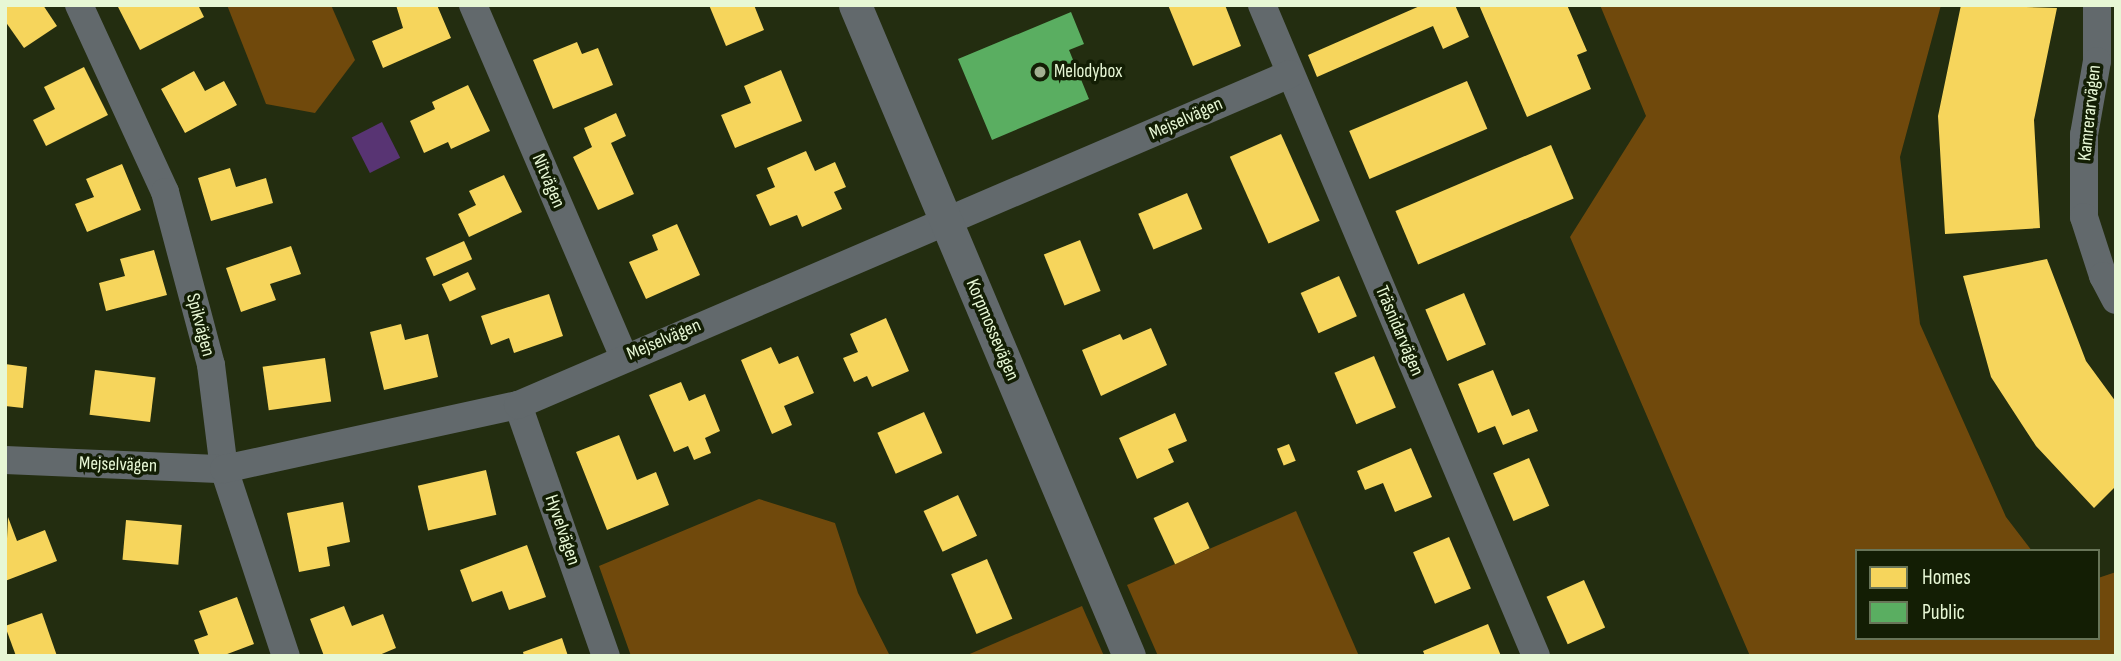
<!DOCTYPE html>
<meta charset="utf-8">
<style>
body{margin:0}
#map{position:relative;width:2121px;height:661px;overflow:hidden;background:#232d10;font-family:"Sofia Sans Condensed",sans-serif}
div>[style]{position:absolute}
.green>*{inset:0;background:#70490c}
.water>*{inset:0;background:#583473;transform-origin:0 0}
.homes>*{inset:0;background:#f6d55c;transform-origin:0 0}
.public>*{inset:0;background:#5aae61}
.minor>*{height:28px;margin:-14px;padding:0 14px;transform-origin:14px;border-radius:14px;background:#62696c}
.tertiary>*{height:33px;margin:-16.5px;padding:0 16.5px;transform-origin:16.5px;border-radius:16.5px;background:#62696c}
.dots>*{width:19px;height:19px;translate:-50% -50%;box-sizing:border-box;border:4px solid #131e04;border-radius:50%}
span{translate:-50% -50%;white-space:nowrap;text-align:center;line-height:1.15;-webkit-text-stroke:7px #131e04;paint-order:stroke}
.poi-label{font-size:19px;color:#e7f7d5}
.left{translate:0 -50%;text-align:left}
.street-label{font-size:19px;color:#e7f7d5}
.frame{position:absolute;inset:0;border:7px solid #e7f7d5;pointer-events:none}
.legend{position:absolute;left:1855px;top:549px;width:245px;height:91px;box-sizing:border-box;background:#131e04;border:2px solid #687558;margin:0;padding:9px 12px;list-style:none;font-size:21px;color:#e7f7d5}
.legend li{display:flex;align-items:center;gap:14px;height:35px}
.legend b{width:35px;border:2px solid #687558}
</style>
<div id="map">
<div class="green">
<i style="clip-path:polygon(227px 5px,331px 5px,355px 60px,315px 113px,266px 104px)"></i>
<i style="clip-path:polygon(1600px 5px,1941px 5px,1900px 157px,1920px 324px,2006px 517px,2032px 551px,1857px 551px,1857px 638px,2098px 638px,2098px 578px,2116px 572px,2116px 656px,1750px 656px,1570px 237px,1646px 116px)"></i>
<i style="clip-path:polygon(759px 499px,835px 523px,858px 593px,890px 656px,631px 656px,599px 566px)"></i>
<i style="clip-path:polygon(1296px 511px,1359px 656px,1158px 656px,1127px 585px)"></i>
<i style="clip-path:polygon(1082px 606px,1104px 656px,965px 656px)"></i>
</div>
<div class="water">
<i style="left:382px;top:122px;width:40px;height:34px;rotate:63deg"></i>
</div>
<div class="homes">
<i style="clip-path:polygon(5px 5px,43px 5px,57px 26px,24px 48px,5px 21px)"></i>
<i style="clip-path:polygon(117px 5px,198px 5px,204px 17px,140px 50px)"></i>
<i style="clip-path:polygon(396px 5px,437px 5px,451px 38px,383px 68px,372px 41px,403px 28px)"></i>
<i style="clip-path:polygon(709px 5px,754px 5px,764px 30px,726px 46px)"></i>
<i style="clip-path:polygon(1168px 5px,1225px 5px,1241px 46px,1193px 66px)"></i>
<i style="clip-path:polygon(1422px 5px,1455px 5px,1469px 37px,1443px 49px,1433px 26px,1317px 77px,1308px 55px)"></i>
<i style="clip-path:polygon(1479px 5px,1567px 5px,1587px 51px,1577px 55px,1591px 89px,1527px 117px)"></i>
<i style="clip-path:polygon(1961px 5px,2057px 8px,2034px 120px,2040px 228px,1945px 234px,1938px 116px)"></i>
<i style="clip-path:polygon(577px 42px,582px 54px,598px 48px,613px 85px,553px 109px,533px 60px)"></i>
<i style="clip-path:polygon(84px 67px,108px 115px,46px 146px,33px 120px,55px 109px,44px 87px)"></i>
<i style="clip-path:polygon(781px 70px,802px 121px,735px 148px,721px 115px,751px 103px,744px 86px)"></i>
<i style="clip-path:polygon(194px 71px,205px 91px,224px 81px,237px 105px,185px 133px,161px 89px)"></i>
<i style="left:1467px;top:81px;width:52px;height:128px;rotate:67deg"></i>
<i style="clip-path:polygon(468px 85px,490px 131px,451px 149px,448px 142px,424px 153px,410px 121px,435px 109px,432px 102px)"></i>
<i style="clip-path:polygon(616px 113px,626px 136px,611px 143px,634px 194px,598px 210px,573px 157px,592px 147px,584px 128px)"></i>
<i style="left:1281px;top:134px;width:95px;height:56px;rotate:66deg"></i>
<i style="left:1551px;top:145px;width:58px;height:169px;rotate:67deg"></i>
<i style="clip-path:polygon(806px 151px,815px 171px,835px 162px,846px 187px,834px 192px,842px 209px,802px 227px,797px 215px,770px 226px,756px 195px,775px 187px,767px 168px)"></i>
<i style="clip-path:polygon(122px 164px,141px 210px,87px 232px,75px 204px,94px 197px,86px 179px)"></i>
<i style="clip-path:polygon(230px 168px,236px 187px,266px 178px,273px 203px,211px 221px,198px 178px)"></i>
<i style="clip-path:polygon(504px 175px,522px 212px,469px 237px,458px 214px,476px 205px,469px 191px)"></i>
<i style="left:1187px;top:193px;width:39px;height:53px;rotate:67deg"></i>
<i style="clip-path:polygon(677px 224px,700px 275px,646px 299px,629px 262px,658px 250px,652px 235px)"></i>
<i style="left:1080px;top:240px;width:55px;height:39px;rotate:68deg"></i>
<i style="left:464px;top:241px;width:20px;height:42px;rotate:66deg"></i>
<i style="clip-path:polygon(291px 246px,301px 274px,270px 284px,276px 300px,241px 312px,226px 268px)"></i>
<i style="clip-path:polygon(154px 250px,167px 295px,106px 311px,99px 283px,125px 276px,120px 259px)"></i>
<i style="clip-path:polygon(2047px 259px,2086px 361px,2116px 402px,2116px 486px,2094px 508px,2036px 446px,1991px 377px,1963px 276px)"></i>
<i style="left:468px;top:272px;width:19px;height:29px;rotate:65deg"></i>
<i style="left:1339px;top:276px;width:44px;height:42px;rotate:66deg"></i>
<i style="left:1464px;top:293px;width:56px;height:42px;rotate:67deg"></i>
<i style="clip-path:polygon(549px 294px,563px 336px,514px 353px,509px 338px,491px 345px,481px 316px)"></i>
<i style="clip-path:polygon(886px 318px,909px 371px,872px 387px,867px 376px,854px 382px,843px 358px,858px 352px,850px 334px)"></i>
<i style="clip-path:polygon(401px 324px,405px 340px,428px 334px,438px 377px,384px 390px,370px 332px)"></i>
<i style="clip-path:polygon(1151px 328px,1167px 365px,1101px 396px,1082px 350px,1120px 334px,1123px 340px)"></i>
<i style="clip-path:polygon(771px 347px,779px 364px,798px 356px,814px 393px,784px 406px,792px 425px,772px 434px,741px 360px)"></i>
<i style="left:1374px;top:356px;width:56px;height:43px;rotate:67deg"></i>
<i style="left:325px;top:358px;width:44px;height:63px;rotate:82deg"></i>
<i style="clip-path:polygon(5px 364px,27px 367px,23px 408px,5px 406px)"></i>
<i style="left:95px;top:370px;width:61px;height:45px;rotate:7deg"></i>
<i style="clip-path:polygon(1493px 370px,1512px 416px,1529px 409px,1538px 431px,1503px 445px,1495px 426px,1478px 433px,1458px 384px)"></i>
<i style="clip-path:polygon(681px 382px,689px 401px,705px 394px,720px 431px,705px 438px,711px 453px,694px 460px,688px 446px,674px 452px,649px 395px)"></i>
<i style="left:924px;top:412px;width:45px;height:51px;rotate:66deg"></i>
<i style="clip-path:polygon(1175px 413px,1187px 441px,1168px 449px,1174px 462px,1137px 479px,1119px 438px)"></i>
<i style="clip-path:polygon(619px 435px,637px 480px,656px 472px,669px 505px,607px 530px,576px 452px)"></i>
<i style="left:1289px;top:444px;width:18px;height:13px;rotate:68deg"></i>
<i style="clip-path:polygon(1411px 448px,1432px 497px,1395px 512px,1383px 483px,1365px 490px,1357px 471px)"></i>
<i style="left:1529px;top:458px;width:52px;height:39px;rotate:67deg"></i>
<i style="left:486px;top:470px;width:46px;height:70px;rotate:77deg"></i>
<i style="left:958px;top:495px;width:45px;height:38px;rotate:65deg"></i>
<i style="clip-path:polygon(343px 502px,350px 542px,327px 547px,330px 566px,299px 572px,287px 513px)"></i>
<i style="left:1188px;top:502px;width:51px;height:38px;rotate:65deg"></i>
<i style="clip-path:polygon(8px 517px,17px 541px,45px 530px,57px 561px,5px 581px)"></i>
<i style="left:126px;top:520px;width:56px;height:40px;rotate:5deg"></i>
<i style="left:1449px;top:537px;width:56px;height:39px;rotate:67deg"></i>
<i style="clip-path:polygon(527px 545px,546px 597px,509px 610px,502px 591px,472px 602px,460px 570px)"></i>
<i style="left:987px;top:559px;width:65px;height:39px;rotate:67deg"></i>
<i style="left:1584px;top:580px;width:52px;height:41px;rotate:66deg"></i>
<i style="clip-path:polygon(237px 597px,254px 644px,222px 656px,200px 656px,194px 640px,208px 635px,199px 611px)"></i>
<i style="clip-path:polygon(344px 606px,352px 626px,383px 614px,396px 648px,377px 656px,324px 656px,310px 619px)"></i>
<i style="clip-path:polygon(42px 613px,57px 656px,16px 656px,5px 626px)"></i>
<i style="clip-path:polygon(1488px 624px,1501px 656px,1425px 656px,1423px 651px)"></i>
<i style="clip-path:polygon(562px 638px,568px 656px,524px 656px,523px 652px)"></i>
</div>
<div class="public">
<i style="clip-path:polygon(1071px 12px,1084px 44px,1069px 50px,1089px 99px,992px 140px,958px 59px)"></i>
</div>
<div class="minor">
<i style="left:79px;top:5px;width:206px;rotate:65.3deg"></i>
<i style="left:165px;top:192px;width:179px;rotate:75.1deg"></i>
<i style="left:211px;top:365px;width:105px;rotate:82.9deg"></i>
<i style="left:224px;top:469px;width:197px;rotate:71.7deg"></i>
<i style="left:473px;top:5px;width:383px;rotate:66.8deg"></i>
<i style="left:1262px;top:5px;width:706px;rotate:67.17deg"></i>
<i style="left:2097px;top:5px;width:56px;rotate:90deg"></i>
<i style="left:2097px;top:61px;width:75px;rotate:100deg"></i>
<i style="left:2084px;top:135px;width:82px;rotate:90deg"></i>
<i style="left:2084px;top:217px;width:62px;rotate:72.1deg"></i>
<i style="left:2103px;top:276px;width:27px;rotate:62deg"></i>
<i style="left:518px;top:405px;width:266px;rotate:70.7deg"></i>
<i style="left:5px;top:460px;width:219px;rotate:2.4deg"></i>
<i style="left:224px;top:469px;width:301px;rotate:-12.3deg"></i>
<i style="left:518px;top:405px;width:840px;rotate:-23.21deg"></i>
</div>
<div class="tertiary">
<i style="left:855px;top:5px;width:706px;rotate:67.17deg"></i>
</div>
<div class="dots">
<i style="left:1040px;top:72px;background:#a2b090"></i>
</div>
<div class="poi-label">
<span class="left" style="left:1054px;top:72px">Melodybox</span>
</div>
<div class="street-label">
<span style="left:2090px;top:113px;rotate:-84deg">Kamrerarvägen</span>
<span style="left:1186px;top:119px;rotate:-24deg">Mejselvägen</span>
<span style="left:548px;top:181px;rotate:67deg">Nitvägen</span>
<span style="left:200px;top:325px;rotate:75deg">Spikvägen</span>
<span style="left:992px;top:330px;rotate:67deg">Korpmossevägen</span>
<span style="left:1399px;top:331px;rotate:67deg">Träsnidarvägen</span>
<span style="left:664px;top:340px;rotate:-23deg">Mejselvägen</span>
<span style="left:118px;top:465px;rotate:2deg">Mejselvägen</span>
<span style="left:562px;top:530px;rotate:71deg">Hyvelvägen</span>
</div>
<div class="frame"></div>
<ul class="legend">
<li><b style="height:19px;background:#f6d55c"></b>Homes</li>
<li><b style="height:19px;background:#5aae61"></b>Public</li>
</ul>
</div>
